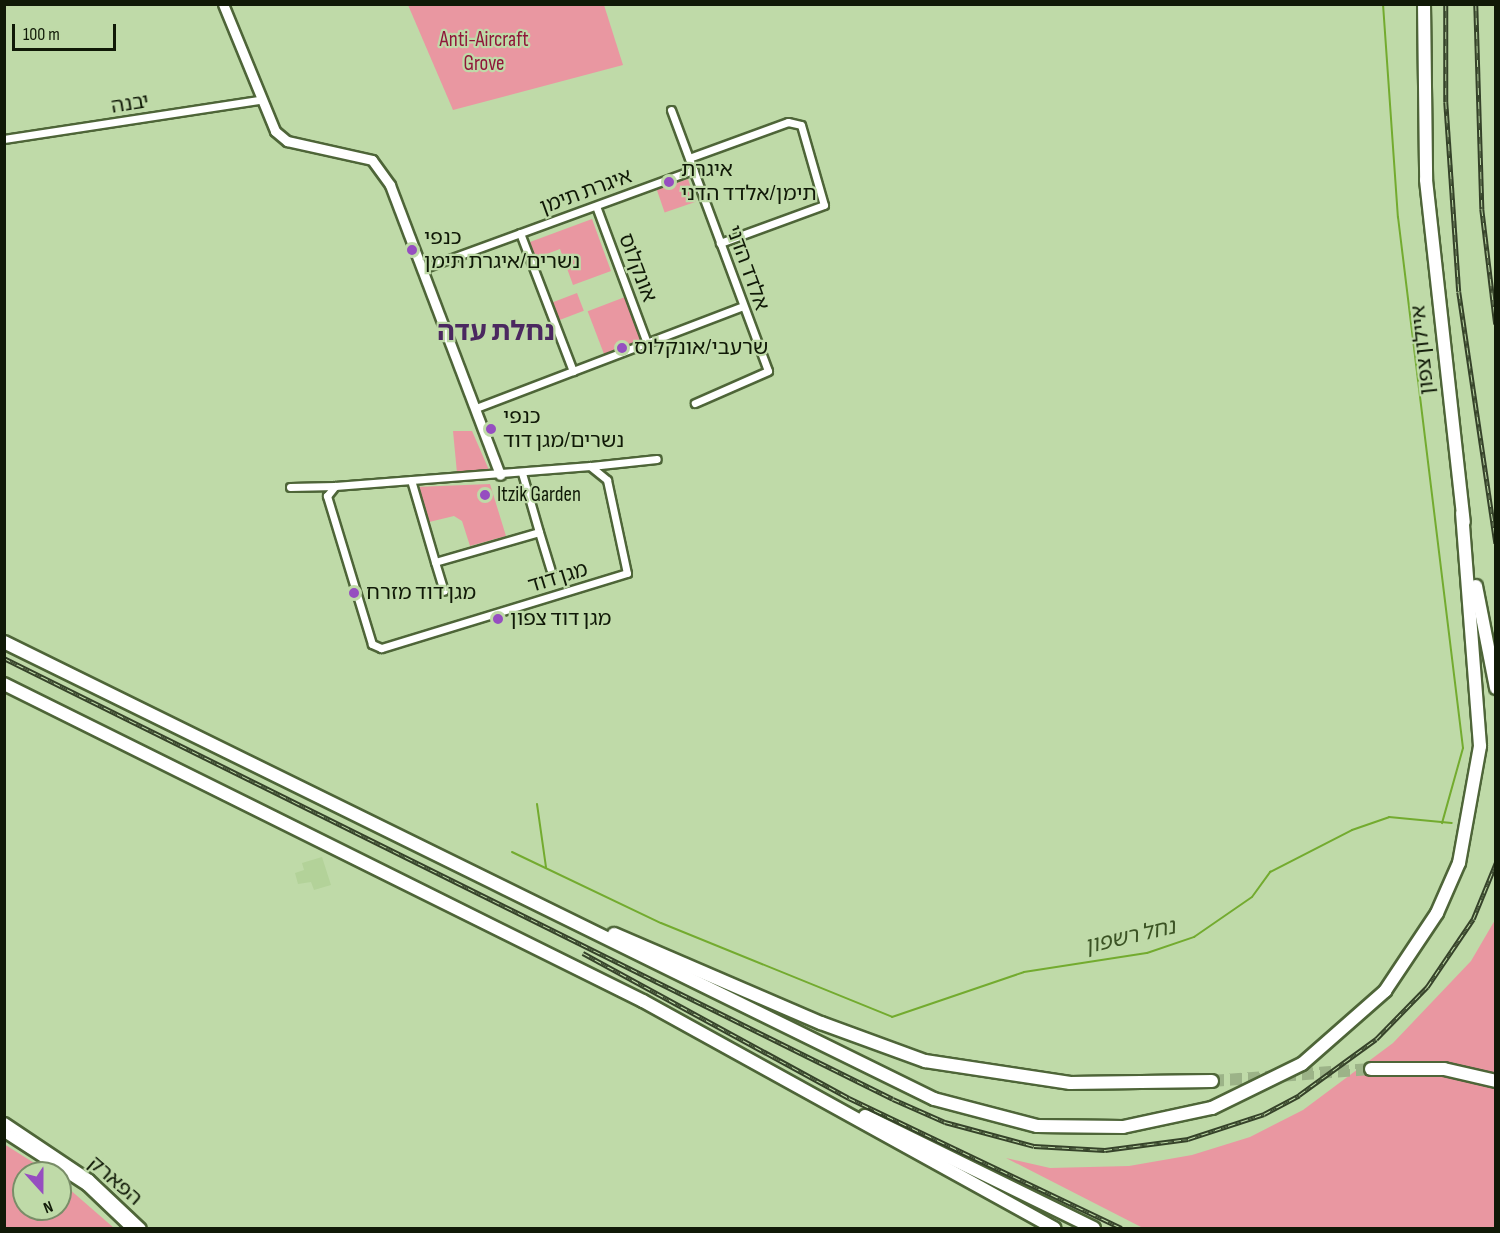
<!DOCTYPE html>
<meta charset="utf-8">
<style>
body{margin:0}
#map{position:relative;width:1500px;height:1233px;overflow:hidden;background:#bfdaa8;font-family:"Sofia Sans Condensed","Noto Sans Hebrew",sans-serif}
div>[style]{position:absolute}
.built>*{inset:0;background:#b3d299}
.green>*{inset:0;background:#e997a1;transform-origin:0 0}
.stream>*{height:2px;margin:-1px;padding:0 1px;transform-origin:1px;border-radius:1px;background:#73ab2f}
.highway-tunnel>*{height:12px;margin-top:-6px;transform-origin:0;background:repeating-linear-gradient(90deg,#9cb388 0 12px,transparent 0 18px)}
.roads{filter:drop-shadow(2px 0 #4e6538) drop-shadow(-2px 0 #4e6538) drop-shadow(0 2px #4e6538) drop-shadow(0 -2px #4e6538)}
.street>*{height:7px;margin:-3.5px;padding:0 3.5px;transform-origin:3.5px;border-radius:3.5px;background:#fff}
.secondary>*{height:9px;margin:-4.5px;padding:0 4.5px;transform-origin:4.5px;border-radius:4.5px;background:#fff}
.highway>*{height:12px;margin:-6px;padding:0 6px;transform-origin:6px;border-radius:6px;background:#fff}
.rail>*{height:4.5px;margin-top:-2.25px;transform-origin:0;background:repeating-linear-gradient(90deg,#bfdaa8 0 7px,#354229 0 14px);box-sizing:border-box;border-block:2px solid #354229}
.dots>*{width:16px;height:16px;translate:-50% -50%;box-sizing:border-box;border:3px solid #bfdaa8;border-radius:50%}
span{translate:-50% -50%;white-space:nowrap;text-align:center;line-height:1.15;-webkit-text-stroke:4.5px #bfdaa8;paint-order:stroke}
.park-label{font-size:21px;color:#8f1639}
.street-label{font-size:21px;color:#101907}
.poi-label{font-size:21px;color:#101907}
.left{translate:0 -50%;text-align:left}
.water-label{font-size:22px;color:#3b5324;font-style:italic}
.district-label{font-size:27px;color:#4b2860;font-weight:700}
.frame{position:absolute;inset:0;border:6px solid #101907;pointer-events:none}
.north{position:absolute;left:12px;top:1161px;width:60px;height:60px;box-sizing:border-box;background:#bfdaa8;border:2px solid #798d68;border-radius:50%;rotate:159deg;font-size:16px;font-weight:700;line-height:24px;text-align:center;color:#101907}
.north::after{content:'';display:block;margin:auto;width:21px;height:27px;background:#964ec0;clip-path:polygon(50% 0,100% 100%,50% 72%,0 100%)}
.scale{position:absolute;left:12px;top:24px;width:104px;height:27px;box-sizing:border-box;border:3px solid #101907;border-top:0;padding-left:8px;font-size:18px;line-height:21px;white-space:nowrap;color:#101907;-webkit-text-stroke:4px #bfdaa8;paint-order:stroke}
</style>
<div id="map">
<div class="built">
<i style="clip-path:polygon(322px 857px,331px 885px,314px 890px,311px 882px,298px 884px,295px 873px,304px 870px,302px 863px)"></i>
</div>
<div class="green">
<i style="clip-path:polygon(408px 5px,604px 5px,623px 65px,453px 110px)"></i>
<i style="left:688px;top:179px;width:24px;height:33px;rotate:71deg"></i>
<i style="clip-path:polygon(592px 219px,611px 271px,573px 285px,560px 249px,536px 258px,530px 242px)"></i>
<i style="left:577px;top:293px;width:19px;height:28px;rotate:69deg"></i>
<i style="left:625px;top:297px;width:51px;height:40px;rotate:69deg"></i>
<i style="clip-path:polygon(453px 431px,472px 431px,489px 470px,457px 473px)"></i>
<i style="clip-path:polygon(490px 484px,506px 536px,470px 546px,462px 521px,454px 516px,425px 523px,415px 487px)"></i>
<i style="clip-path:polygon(1495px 920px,1495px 1228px,1143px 1228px,1006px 1158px,1050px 1168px,1129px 1166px,1192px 1155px,1250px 1137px,1303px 1110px,1393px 1043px,1471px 961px)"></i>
<i style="clip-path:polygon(4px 1144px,50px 1173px,24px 1173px,24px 1209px,60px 1209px,60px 1181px,114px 1228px,5px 1228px)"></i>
</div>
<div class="stream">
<i style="left:1383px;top:4px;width:214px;rotate:86deg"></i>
<i style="left:1398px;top:217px;width:535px;rotate:83.02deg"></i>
<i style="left:1463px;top:748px;width:78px;rotate:105.6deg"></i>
<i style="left:537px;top:804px;width:64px;rotate:81.9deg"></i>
<i style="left:512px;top:852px;width:165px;rotate:25.5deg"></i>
<i style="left:661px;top:923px;width:249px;rotate:22.1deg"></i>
<i style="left:892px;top:1017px;width:139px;rotate:-18.8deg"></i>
<i style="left:1024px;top:972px;width:124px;rotate:-8.8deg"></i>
<i style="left:1147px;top:953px;width:50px;rotate:-18.8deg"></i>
<i style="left:1194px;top:937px;width:70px;rotate:-34.6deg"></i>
<i style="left:1252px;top:897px;width:31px;rotate:-54deg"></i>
<i style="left:1270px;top:872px;width:92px;rotate:-27.1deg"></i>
<i style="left:1352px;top:830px;width:39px;rotate:-19deg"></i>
<i style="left:1389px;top:817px;width:63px;rotate:5.4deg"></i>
</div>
<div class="highway-tunnel">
<i style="left:1212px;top:1081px;width:159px;rotate:-4.3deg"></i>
</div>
<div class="roads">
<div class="street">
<i style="left:671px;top:110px;width:278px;rotate:69.6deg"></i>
<i style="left:768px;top:371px;width:80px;rotate:156.3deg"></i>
<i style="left:4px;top:139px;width:259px;rotate:-8.7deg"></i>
<i style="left:689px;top:158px;width:105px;rotate:-20deg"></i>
<i style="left:788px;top:122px;width:13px;rotate:13deg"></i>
<i style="left:801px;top:125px;width:83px;rotate:74deg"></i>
<i style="left:824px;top:205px;width:111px;rotate:159.9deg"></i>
<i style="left:596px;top:206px;width:146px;rotate:69.6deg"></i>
<i style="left:520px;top:233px;width:148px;rotate:69deg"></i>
<i style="left:422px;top:269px;width:289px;rotate:-20.1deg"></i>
<i style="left:476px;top:408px;width:286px;rotate:-20.9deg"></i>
<i style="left:590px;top:466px;width:22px;rotate:39deg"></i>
<i style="left:607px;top:480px;width:95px;rotate:77.9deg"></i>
<i style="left:627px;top:573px;width:257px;rotate:163deg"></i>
<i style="left:381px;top:648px;width:10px;rotate:-156deg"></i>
<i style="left:372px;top:644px;width:155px;rotate:-106.9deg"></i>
<i style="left:327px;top:496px;width:13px;rotate:-51deg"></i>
<i style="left:335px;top:486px;width:256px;rotate:-4.5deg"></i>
<i style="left:591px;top:466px;width:66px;rotate:-6.1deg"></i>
<i style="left:411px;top:480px;width:85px;rotate:73.7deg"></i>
<i style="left:435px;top:562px;width:108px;rotate:-16.1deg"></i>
<i style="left:539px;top:532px;width:61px;rotate:-106.1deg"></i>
<i style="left:290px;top:487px;width:45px;rotate:-1.3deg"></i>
<i style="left:539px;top:532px;width:39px;rotate:73deg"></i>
<i style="left:435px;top:562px;width:30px;rotate:73deg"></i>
</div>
<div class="secondary">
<i style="left:223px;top:4px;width:137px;rotate:67.7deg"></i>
<i style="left:275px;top:131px;width:16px;rotate:40deg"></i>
<i style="left:287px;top:141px;width:87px;rotate:12.6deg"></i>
<i style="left:372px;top:160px;width:31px;rotate:54deg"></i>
<i style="left:390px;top:185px;width:310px;rotate:69.2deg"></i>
<i style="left:4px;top:1122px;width:102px;rotate:33.8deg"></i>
<i style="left:89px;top:1179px;width:71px;rotate:43.3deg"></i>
<i style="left:4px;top:1132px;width:98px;rotate:32.9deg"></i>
<i style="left:86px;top:1185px;width:62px;rotate:43.7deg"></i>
</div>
<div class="highway">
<i style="left:1424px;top:4px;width:176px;rotate:89.3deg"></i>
<i style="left:1426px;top:180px;width:344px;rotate:83.7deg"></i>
<i style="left:1476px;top:586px;width:104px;rotate:78.9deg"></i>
<i style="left:4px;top:642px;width:1036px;rotate:26.17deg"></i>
<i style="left:934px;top:1099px;width:106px;rotate:14.7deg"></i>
<i style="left:1037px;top:1126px;width:86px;rotate:0.7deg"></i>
<i style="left:1123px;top:1127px;width:91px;rotate:-12.1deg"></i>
<i style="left:1212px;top:1108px;width:100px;rotate:-26.1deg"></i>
<i style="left:1302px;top:1064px;width:111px;rotate:-41.3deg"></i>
<i style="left:1385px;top:991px;width:94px;rotate:-56.3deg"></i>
<i style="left:1437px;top:913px;width:55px;rotate:-66.3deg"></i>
<i style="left:1459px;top:863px;width:119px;rotate:-79.8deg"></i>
<i style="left:1480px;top:746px;width:233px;rotate:-94.4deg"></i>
<i style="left:4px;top:684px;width:713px;rotate:26.39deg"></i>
<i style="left:643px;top:1001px;width:470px;rotate:28.9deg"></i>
<i style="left:614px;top:934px;width:225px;rotate:23.3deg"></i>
<i style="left:821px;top:1023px;width:111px;rotate:20.1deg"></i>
<i style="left:925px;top:1061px;width:147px;rotate:8.6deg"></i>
<i style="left:1070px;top:1083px;width:142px;rotate:-0.8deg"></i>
<i style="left:1371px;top:1069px;width:73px"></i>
<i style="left:1444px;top:1069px;width:53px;rotate:13deg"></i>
<i style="left:865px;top:1116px;width:255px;rotate:26.1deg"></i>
</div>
</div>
<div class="rail">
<i style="left:1446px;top:4px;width:98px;rotate:90deg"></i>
<i style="left:1446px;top:102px;width:190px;rotate:86.1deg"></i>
<i style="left:1459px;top:292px;width:254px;rotate:81.6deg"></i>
<i style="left:1476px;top:4px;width:205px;rotate:88.3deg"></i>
<i style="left:1482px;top:209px;width:116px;rotate:83.1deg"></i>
<i style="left:4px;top:658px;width:992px;rotate:26.38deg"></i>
<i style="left:893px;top:1099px;width:57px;rotate:23.9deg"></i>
<i style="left:945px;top:1122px;width:92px;rotate:15.1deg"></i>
<i style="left:1034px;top:1146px;width:71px;rotate:3.2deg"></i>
<i style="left:1105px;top:1150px;width:84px;rotate:-7.5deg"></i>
<i style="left:1188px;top:1139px;width:80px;rotate:-18.2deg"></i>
<i style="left:1264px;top:1114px;width:40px;rotate:-28deg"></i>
<i style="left:1299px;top:1095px;width:95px;rotate:-36deg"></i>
<i style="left:1376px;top:1039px;width:73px;rotate:-45.6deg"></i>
<i style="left:1427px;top:987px;width:82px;rotate:-55.9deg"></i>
<i style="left:1473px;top:919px;width:61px;rotate:-67.7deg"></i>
<i style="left:583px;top:953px;width:303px;rotate:28.6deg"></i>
<i style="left:849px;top:1098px;width:302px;rotate:25.5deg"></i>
</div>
<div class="dots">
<i style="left:669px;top:182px;background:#964ec0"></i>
<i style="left:412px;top:250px;background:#964ec0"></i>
<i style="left:622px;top:348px;background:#964ec0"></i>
<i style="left:491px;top:429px;background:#964ec0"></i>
<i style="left:485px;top:495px;background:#964ec0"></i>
<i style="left:354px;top:593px;background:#964ec0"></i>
<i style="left:498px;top:619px;background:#964ec0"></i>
</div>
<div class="park-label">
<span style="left:484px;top:52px">Anti-Aircraft<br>Grove</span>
</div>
<div class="street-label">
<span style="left:130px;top:104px;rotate:-9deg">יבנה</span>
<span style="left:586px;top:192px;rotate:-20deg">איגרת תימן</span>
<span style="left:637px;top:268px;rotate:69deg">אונקלוס</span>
<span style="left:747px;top:268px;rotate:70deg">אלדד הדני</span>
<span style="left:1423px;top:350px;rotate:-96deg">איילון צפון</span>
<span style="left:558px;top:578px;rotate:-17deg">מגן דוד</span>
<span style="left:115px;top:1181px;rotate:41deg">הפארק</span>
</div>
<div class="poi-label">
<span class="left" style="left:681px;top:182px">איגרת<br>תימן/אלדד הדני</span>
<span class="left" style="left:424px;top:250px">כנפי<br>נשרים/איגרת תימן</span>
<span class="left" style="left:634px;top:348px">שרעבי/אונקלוס</span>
<span class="left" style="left:503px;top:429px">כנפי<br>נשרים/מגן דוד</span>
<span class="left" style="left:497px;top:495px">Itzik Garden</span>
<span class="left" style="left:366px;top:593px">מגן דוד מזרח</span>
<span class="left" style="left:510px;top:619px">מגן דוד צפון</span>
</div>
<div class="water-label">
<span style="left:1130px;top:937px;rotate:-13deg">נחל רשפון</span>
</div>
<div class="district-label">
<span style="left:496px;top:333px">נחלת עדה</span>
</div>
<div class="frame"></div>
<div class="north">N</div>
<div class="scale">100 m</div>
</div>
